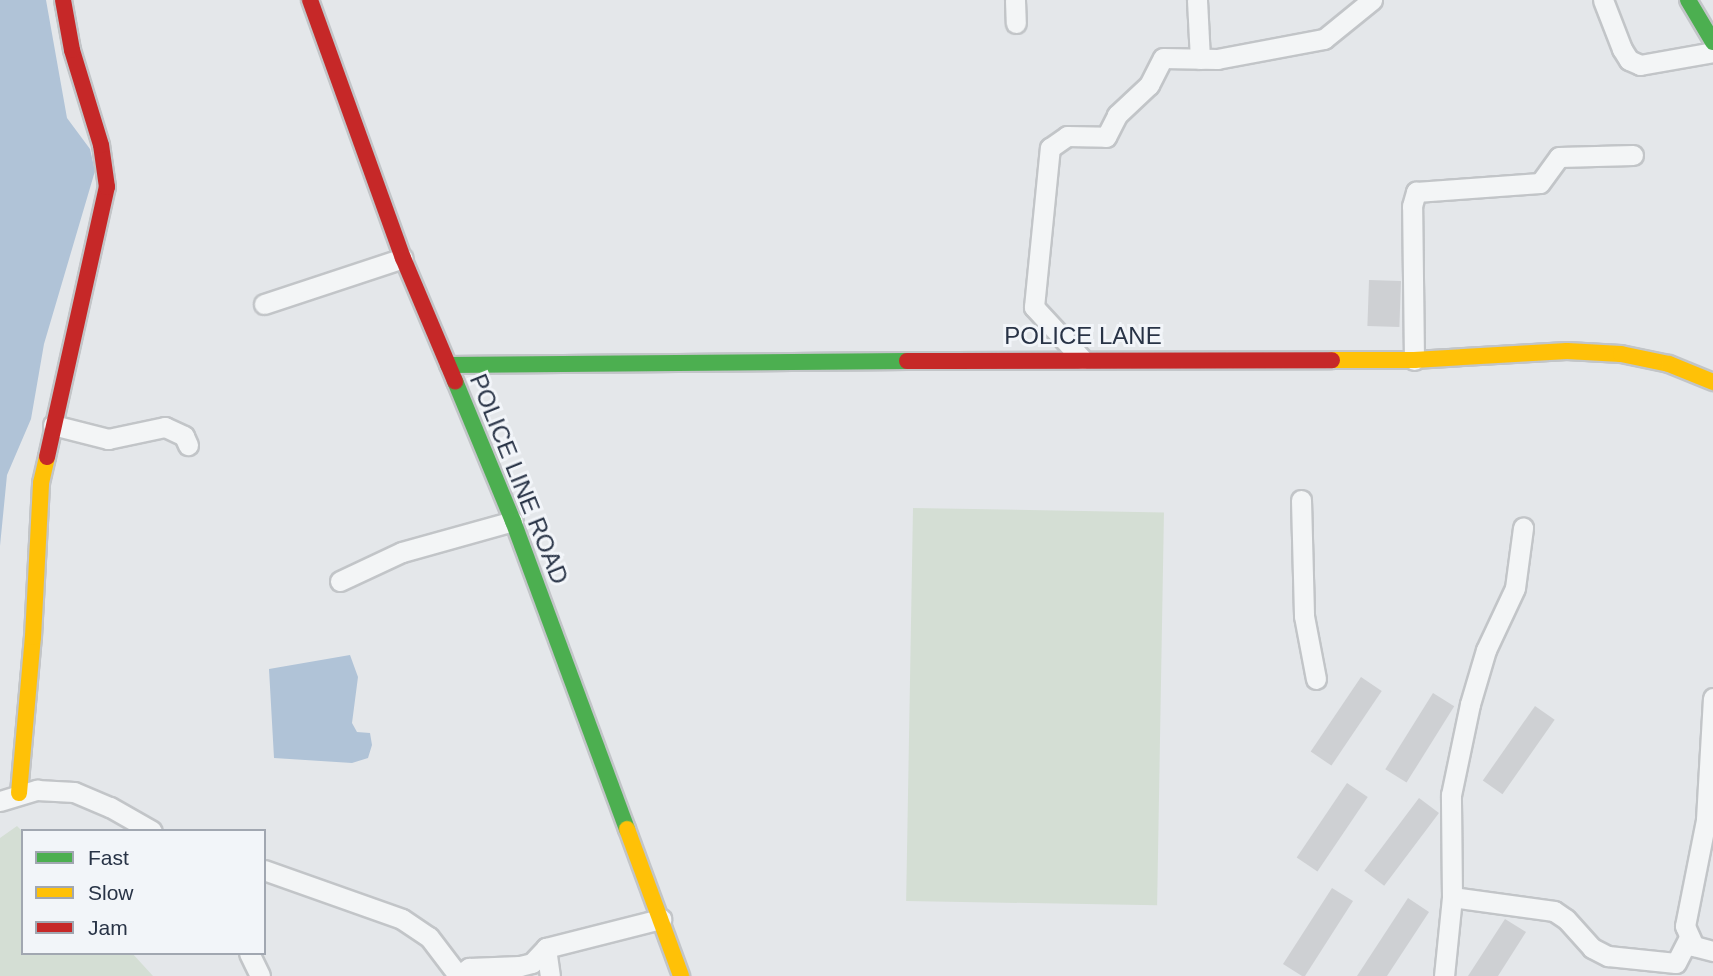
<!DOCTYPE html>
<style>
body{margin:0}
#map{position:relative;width:1713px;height:976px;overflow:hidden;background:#e4e7ea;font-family:Helvetica,sans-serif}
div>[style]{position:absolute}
.green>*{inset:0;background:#d4ded4;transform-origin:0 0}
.water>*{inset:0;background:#b0c3d7}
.building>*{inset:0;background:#ced0d3;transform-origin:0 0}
.roads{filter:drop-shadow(2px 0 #c2c5c8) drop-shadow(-2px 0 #c2c5c8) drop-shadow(0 2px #c2c5c8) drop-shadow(0 -2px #c2c5c8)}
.street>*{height:19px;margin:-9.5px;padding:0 9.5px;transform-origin:9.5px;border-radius:9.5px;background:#f3f5f6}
.fast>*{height:16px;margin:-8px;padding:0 8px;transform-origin:8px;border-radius:8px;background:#4caf50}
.slow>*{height:16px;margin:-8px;padding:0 8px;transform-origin:8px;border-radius:8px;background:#ffc107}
.jam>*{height:16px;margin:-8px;padding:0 8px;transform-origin:8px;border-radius:8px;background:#c62828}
span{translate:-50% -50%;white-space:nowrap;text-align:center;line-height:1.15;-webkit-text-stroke:6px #f2f5f9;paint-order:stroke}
.street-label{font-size:24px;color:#283346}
.legend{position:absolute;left:21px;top:829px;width:245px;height:126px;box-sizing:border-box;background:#f2f5f9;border:2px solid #a1a7b1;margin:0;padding:9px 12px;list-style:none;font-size:21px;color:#283346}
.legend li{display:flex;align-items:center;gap:14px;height:35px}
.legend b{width:35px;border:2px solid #a1a7b1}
</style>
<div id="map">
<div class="green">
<i style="left:913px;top:508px;width:251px;height:393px;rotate:1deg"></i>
<i style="clip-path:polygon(17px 826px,23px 832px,23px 953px,132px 953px,153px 976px,0 976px,0 838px)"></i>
</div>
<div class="water">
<i style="clip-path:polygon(0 0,46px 0,67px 118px,90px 149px,95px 171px,44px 344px,31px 419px,7px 475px,0 546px)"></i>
<i style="clip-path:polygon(350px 655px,358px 677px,352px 723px,357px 732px,370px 733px,372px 745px,368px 758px,352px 763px,274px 758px,269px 669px)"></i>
</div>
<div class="building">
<i style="left:1369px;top:280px;width:32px;height:46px;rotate:2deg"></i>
<i style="left:1361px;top:677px;width:25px;height:90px;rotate:34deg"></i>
<i style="left:1433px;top:693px;width:25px;height:90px;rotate:32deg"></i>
<i style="left:1535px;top:706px;width:24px;height:91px;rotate:35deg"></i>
<i style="left:1347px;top:783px;width:25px;height:90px;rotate:34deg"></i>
<i style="left:1419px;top:798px;width:25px;height:91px;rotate:37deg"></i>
<i style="clip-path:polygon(1332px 888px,1353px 901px,1305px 976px,1302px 976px,1283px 964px)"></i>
<i style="clip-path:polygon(1408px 898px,1429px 912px,1387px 976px,1357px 976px)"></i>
<i style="clip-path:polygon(1505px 919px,1526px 932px,1498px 976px,1468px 976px)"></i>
</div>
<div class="roads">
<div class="street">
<i style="left:1015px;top:0;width:23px;rotate:88deg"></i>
<i style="left:1197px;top:0;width:59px;rotate:87.1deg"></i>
<i style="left:1603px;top:0;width:53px;rotate:68.8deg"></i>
<i style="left:1622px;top:49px;width:13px;rotate:58deg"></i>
<i style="left:1629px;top:60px;width:12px;rotate:24deg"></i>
<i style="left:1640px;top:65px;width:74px;rotate:-10.1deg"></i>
<i style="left:264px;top:304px;width:146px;rotate:-18.3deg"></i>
<i style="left:1082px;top:359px;width:71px;rotate:-132.7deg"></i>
<i style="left:1034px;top:307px;width:160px;rotate:-84.3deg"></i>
<i style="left:1050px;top:148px;width:21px;rotate:-35deg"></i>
<i style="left:1067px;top:136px;width:39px;rotate:1deg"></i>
<i style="left:1106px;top:137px;width:25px;rotate:-63deg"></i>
<i style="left:1117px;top:115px;width:44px;rotate:-43.2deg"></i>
<i style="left:1149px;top:85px;width:30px;rotate:-63deg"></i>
<i style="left:1163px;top:58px;width:54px;rotate:1.1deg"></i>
<i style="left:1217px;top:59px;width:109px;rotate:-10.6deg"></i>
<i style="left:1324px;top:39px;width:62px;rotate:-39.1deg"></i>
<i style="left:1414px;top:360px;width:154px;rotate:-90.7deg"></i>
<i style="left:1412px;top:206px;width:15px;rotate:-74deg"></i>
<i style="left:1416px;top:192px;width:124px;rotate:-4.2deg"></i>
<i style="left:1540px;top:183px;width:32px;rotate:-54deg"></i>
<i style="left:1559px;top:157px;width:74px;rotate:-1.5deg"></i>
<i style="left:53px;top:425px;width:57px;rotate:14.3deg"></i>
<i style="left:108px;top:439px;width:58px;rotate:-11.9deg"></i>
<i style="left:165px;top:427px;width:21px;rotate:25deg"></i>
<i style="left:184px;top:436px;width:10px;rotate:66deg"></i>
<i style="left:1301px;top:500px;width:116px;rotate:88.5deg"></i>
<i style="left:1304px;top:616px;width:64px;rotate:79.2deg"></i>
<i style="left:340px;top:581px;width:68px;rotate:-25.1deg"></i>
<i style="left:402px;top:552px;width:115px;rotate:-15.6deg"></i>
<i style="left:1713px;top:698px;width:122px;rotate:93.3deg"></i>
<i style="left:1706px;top:820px;width:108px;rotate:101.2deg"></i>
<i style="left:1685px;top:926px;width:22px;rotate:66deg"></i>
<i style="left:1694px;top:946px;width:20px;rotate:15deg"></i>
<i style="left:0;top:801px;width:39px;rotate:-17deg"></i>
<i style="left:37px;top:790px;width:37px;rotate:3deg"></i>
<i style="left:74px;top:792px;width:39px;rotate:23deg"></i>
<i style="left:110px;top:807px;width:48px;rotate:29.7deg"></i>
<i style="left:264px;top:870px;width:146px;rotate:19.5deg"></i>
<i style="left:402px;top:919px;width:32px;rotate:34deg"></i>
<i style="left:429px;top:937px;width:48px;rotate:52.7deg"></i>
<i style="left:1452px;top:897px;width:103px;rotate:7.8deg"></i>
<i style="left:1554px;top:911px;width:14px;rotate:34deg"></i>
<i style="left:1566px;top:919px;width:39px;rotate:48deg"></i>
<i style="left:1592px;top:948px;width:18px;rotate:27deg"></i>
<i style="left:1608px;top:956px;width:68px;rotate:5.9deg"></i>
<i style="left:1676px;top:963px;width:27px;rotate:-63deg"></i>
<i style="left:546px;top:948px;width:28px;rotate:82deg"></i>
<i style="left:249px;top:953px;width:25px;rotate:64deg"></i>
<i style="left:458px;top:976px;width:14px;rotate:-36deg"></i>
<i style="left:469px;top:968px;width:51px;rotate:-2.2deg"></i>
<i style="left:520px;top:966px;width:12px;rotate:-14deg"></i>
<i style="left:532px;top:963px;width:21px;rotate:-47deg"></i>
<i style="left:546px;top:948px;width:119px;rotate:-14.2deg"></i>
<i style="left:1444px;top:976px;width:79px;rotate:-84.2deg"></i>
<i style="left:1452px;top:897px;width:102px;rotate:-90.6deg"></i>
<i style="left:1451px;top:795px;width:93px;rotate:-78.2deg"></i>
<i style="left:1470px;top:704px;width:56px;rotate:-73.5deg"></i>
<i style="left:1486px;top:650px;width:68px;rotate:-64.9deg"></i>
<i style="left:1515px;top:588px;width:61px;rotate:-82.4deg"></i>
</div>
<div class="fast">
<i style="left:1688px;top:0;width:49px;rotate:59.2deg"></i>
<i style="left:448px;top:365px;width:459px;rotate:-0.5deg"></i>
<i style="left:455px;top:381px;width:152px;rotate:67.5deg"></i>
<i style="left:513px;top:521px;width:328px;rotate:69.7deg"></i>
</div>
<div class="slow">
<i style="left:1332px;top:360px;width:82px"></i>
<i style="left:1414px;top:360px;width:153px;rotate:-3.4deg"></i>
<i style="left:1567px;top:351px;width:54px;rotate:3.2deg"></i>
<i style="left:1621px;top:354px;width:49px;rotate:11.8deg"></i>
<i style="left:1669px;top:364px;width:48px;rotate:22.2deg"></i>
<i style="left:19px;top:793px;width:157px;rotate:-84.9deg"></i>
<i style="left:33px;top:637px;width:154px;rotate:-87deg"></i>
<i style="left:41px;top:483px;width:27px;rotate:-77deg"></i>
<i style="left:627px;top:829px;width:157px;rotate:69.8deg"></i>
</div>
<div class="jam">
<i style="left:310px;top:0;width:274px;rotate:70.2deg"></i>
<i style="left:403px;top:258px;width:134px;rotate:67.1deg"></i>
<i style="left:907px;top:361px;width:425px;rotate:-0.1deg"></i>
<i style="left:47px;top:457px;width:277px;rotate:-77.5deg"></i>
<i style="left:107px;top:187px;width:42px;rotate:-98.1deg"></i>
<i style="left:101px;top:145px;width:99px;rotate:-107deg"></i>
<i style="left:72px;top:50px;width:51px;rotate:-100.2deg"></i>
</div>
</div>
<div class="street-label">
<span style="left:1083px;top:336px">POLICE LANE</span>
<span style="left:519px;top:479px;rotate:68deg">POLICE LINE ROAD</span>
</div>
<ul class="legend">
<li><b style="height:9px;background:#4caf50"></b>Fast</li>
<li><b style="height:9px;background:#ffc107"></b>Slow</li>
<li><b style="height:9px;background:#c62828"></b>Jam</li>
</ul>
</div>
